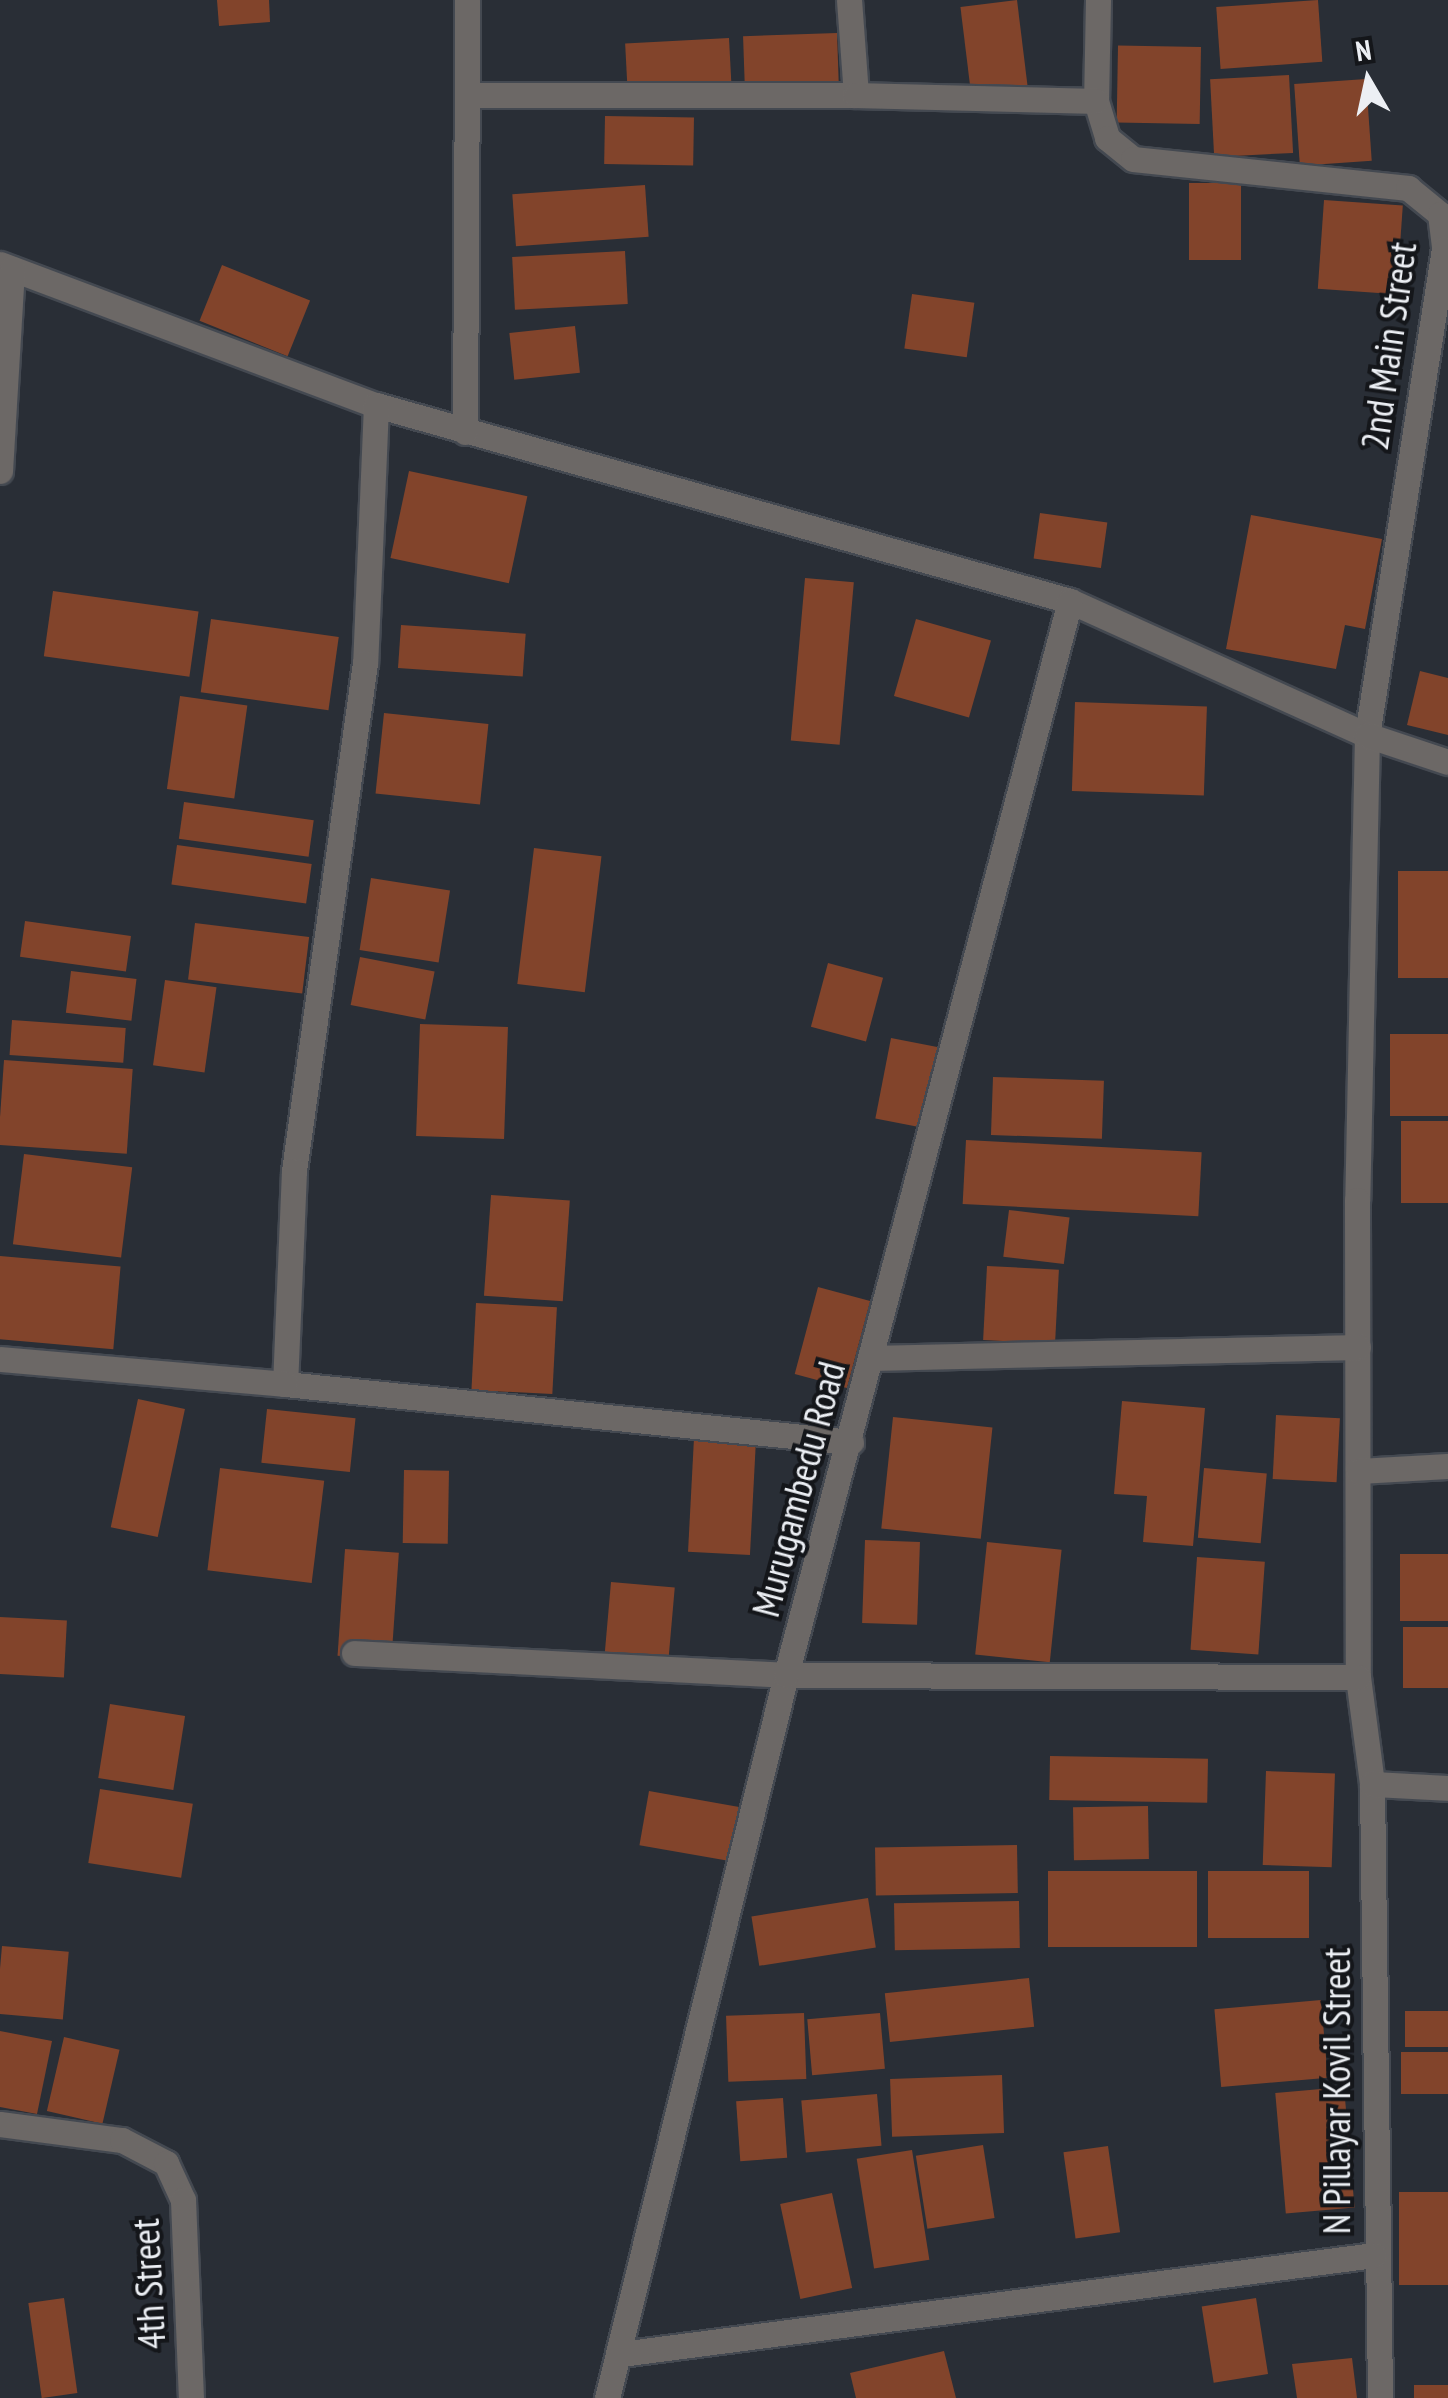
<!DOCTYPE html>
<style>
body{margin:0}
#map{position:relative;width:1448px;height:2398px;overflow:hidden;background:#292e36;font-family:"PT Sans Narrow",sans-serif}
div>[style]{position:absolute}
.building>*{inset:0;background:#82442b;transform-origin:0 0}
.roads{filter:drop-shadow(2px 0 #444951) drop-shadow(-2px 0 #444951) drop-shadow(0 2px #444951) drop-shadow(0 -2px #444951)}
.minor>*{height:25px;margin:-12.5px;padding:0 12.5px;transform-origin:12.5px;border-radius:12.5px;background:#6c6866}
span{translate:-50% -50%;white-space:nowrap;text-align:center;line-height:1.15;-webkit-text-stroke:8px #14161a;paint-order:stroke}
.street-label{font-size:38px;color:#eceff4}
.north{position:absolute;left:1318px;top:30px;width:100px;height:100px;-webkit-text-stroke:8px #14161a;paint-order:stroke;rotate:351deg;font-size:28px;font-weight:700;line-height:40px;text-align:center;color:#eceff4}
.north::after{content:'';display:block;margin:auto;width:35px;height:45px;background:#eceff4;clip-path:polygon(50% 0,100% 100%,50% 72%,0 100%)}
</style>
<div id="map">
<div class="building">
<i style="clip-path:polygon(217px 0,269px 0,270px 22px,219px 26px)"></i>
<i style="left:1017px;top:0;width:97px;height:57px;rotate:83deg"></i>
<i style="left:1318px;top:0;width:62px;height:102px;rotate:86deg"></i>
<i style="left:837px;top:33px;width:51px;height:94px;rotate:88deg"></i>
<i style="left:729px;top:38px;width:45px;height:104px;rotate:87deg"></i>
<i style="left:1201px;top:47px;width:77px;height:83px;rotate:91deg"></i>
<i style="left:1289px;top:75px;width:78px;height:79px;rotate:87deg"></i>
<i style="left:1366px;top:79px;width:82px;height:72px;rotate:86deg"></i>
<i style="left:605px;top:116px;width:89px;height:48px;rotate:1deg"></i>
<i style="left:1189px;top:183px;width:52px;height:77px"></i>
<i style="left:645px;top:185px;width:52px;height:133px;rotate:86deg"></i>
<i style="left:1324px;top:200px;width:79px;height:89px;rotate:4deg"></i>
<i style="left:625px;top:251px;width:53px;height:113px;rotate:87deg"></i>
<i style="left:222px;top:265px;width:95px;height:60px;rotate:22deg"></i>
<i style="left:912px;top:294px;width:63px;height:55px;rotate:8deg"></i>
<i style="left:575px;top:326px;width:47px;height:66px;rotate:84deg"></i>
<i style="left:409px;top:471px;width:121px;height:89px;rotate:12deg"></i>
<i style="left:1040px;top:513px;width:68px;height:46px;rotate:8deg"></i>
<i style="clip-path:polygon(1251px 515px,1382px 539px,1365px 629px,1345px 625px,1336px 669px,1226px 649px)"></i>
<i style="left:805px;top:578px;width:49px;height:163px;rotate:5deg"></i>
<i style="left:53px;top:591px;width:147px;height:66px;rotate:8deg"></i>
<i style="left:211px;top:619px;width:129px;height:74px;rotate:8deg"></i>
<i style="left:916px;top:619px;width:78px;height:80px;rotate:16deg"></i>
<i style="left:401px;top:625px;width:125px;height:43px;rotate:4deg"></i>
<i style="clip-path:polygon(1420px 671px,1448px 678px,1448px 735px,1407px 725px)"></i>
<i style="left:180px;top:696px;width:68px;height:94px;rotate:8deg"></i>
<i style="left:1075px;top:702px;width:132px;height:89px;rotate:2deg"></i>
<i style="left:384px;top:713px;width:105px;height:81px;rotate:6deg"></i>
<i style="left:184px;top:802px;width:131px;height:37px;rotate:8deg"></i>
<i style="left:177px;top:845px;width:136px;height:40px;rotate:8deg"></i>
<i style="left:534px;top:848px;width:68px;height:137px;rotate:7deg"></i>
<i style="left:1448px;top:871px;width:107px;height:50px;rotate:90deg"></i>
<i style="left:371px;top:878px;width:80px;height:73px;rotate:9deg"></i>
<i style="left:25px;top:921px;width:107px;height:36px;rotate:8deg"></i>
<i style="left:195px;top:923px;width:115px;height:57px;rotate:7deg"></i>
<i style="left:360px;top:957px;width:76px;height:49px;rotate:11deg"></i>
<i style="left:828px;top:963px;width:57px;height:66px;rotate:15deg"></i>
<i style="left:71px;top:971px;width:66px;height:42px;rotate:7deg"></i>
<i style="left:165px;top:980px;width:52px;height:86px;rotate:8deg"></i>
<i style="left:12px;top:1020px;width:114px;height:35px;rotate:4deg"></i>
<i style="left:420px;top:1024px;width:88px;height:112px;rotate:2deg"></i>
<i style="left:1448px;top:1034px;width:82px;height:58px;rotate:90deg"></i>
<i style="left:891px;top:1038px;width:51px;height:82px;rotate:11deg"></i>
<i style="left:4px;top:1060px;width:129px;height:85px;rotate:4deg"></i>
<i style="left:993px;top:1077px;width:111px;height:58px;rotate:2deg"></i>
<i style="left:1448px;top:1121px;width:82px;height:47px;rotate:90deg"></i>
<i style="left:966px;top:1140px;width:236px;height:64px;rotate:3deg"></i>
<i style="left:24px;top:1154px;width:109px;height:91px;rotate:7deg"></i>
<i style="left:491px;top:1195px;width:79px;height:101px;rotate:4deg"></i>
<i style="left:1009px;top:1210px;width:61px;height:47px;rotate:7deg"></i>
<i style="left:0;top:1256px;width:121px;height:83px;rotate:5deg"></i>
<i style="left:987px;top:1266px;width:72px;height:74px;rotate:3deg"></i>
<i style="left:818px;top:1287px;width:54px;height:90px;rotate:15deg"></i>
<i style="left:476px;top:1303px;width:81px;height:87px;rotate:3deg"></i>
<i style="left:138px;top:1399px;width:48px;height:131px;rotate:12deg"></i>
<i style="clip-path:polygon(1122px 1401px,1205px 1408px,1193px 1546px,1143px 1542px,1147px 1496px,1114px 1494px)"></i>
<i style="left:267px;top:1409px;width:89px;height:54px;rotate:6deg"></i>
<i style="left:1276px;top:1415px;width:64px;height:64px;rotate:3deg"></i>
<i style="left:893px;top:1417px;width:100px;height:112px;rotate:6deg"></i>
<i style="left:694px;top:1438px;width:62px;height:114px;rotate:3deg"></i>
<i style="left:220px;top:1468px;width:105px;height:103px;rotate:7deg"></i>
<i style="left:1204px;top:1468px;width:63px;height:70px;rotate:5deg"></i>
<i style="left:404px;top:1470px;width:45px;height:73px;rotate:1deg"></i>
<i style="left:865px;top:1540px;width:55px;height:83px;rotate:2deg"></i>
<i style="left:987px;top:1542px;width:75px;height:113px;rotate:6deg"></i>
<i style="left:345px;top:1549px;width:54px;height:107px;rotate:4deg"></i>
<i style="left:1448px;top:1554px;width:67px;height:48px;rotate:90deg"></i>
<i style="left:1197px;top:1557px;width:68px;height:93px;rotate:4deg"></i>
<i style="left:611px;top:1582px;width:64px;height:71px;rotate:5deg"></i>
<i style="left:0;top:1617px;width:67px;height:57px;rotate:3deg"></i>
<i style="left:1448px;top:1627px;width:61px;height:45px;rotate:90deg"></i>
<i style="left:110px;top:1704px;width:76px;height:75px;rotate:9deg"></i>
<i style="left:1050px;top:1756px;width:158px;height:44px;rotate:1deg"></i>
<i style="left:1266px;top:1771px;width:69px;height:94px;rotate:2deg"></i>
<i style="left:100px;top:1789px;width:94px;height:75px;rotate:9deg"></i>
<i style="left:649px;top:1791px;width:93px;height:55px;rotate:10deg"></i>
<i style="left:1148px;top:1806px;width:53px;height:75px;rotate:89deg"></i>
<i style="left:1017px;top:1845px;width:48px;height:142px;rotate:89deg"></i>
<i style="left:1048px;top:1871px;width:149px;height:76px"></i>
<i style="left:1208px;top:1871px;width:101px;height:67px"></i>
<i style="left:868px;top:1898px;width:50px;height:118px;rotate:81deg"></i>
<i style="left:1019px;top:1901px;width:47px;height:125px;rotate:89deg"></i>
<i style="left:2px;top:1946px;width:67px;height:68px;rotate:5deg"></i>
<i style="left:1029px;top:1978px;width:49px;height:145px;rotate:84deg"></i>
<i style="left:1321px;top:2000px;width:78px;height:107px;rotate:85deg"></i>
<i style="left:1448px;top:2011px;width:36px;height:43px;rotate:90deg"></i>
<i style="left:804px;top:2013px;width:66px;height:78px;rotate:88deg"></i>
<i style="left:880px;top:2013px;width:56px;height:73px;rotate:85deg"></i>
<i style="clip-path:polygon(0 2031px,52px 2041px,37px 2114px,0 2107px)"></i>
<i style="left:64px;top:2037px;width:57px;height:76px;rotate:13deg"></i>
<i style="left:1448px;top:2052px;width:42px;height:47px;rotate:90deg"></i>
<i style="left:1002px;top:2075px;width:58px;height:112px;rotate:88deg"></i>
<i style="left:1344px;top:2087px;width:121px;height:69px;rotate:85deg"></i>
<i style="left:877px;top:2094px;width:52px;height:76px;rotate:85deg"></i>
<i style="left:783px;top:2098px;width:60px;height:47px;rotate:86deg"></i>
<i style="left:983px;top:2145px;width:74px;height:68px;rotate:81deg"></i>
<i style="left:1108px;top:2146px;width:87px;height:45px;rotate:82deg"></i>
<i style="left:912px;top:2150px;width:111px;height:56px;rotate:81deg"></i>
<i style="left:1448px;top:2192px;width:93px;height:49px;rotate:90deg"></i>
<i style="left:832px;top:2193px;width:97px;height:53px;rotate:78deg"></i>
<i style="left:64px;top:2298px;width:96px;height:36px;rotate:82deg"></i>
<i style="left:1256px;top:2298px;width:77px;height:55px;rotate:81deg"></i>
<i style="clip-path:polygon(944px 2351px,956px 2398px,856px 2398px,850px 2373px)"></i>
<i style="clip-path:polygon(1352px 2358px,1357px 2398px,1297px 2398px,1292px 2364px)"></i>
<i style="left:1414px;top:2385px;width:34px;height:13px"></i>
</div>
<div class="roads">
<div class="minor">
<i style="left:1098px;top:0;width:101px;rotate:91.1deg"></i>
<i style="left:1096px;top:101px;width:39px;rotate:73deg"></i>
<i style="left:1107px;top:138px;width:33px;rotate:39deg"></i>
<i style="left:1133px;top:159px;width:277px;rotate:6deg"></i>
<i style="left:1408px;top:188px;width:41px;rotate:39.1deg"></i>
<i style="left:1440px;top:214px;width:35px;rotate:83deg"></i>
<i style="left:1444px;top:249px;width:492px;rotate:99deg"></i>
<i style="left:1367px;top:735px;width:465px;rotate:91.2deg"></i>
<i style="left:1357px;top:1200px;width:477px;rotate:89.9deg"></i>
<i style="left:1358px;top:1677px;width:108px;rotate:82.5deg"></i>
<i style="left:1372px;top:1784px;width:614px;rotate:89.25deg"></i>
<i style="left:469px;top:95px;width:387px"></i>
<i style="left:856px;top:95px;width:95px;rotate:-94.2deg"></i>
<i style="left:856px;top:95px;width:240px;rotate:1.4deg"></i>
<i style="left:0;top:264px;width:402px;rotate:20.6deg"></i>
<i style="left:376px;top:405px;width:721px;rotate:15.77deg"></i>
<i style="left:1070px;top:601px;width:326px;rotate:24.3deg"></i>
<i style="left:1367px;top:735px;width:85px;rotate:18.4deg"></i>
<i style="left:376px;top:405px;width:258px;rotate:92.4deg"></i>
<i style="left:365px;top:663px;width:513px;rotate:97.96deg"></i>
<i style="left:294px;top:1171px;width:213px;rotate:92.4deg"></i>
<i style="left:285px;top:1384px;width:569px;rotate:5.85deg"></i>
<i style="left:465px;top:432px;width:432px;rotate:-89.7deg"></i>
<i style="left:0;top:471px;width:202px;rotate:-86.6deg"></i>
<i style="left:872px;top:1358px;width:486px;rotate:-1.3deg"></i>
<i style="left:0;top:1359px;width:286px;rotate:5deg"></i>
<i style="left:1358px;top:1471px;width:90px;rotate:-3.2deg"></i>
<i style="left:354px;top:1653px;width:433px;rotate:2.9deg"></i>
<i style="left:786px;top:1675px;width:572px;rotate:0.2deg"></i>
<i style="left:1372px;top:1784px;width:76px;rotate:3deg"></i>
<i style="left:0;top:2124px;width:123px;rotate:7.5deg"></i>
<i style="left:122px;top:2140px;width:50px;rotate:27.6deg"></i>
<i style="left:166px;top:2163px;width:41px;rotate:65.3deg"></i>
<i style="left:183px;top:2200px;width:198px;rotate:87.7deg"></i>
<i style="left:621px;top:2354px;width:759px;rotate:-7.49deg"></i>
<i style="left:607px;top:2398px;width:745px;rotate:-76.09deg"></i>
<i style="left:786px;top:1675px;width:1111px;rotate:-75.19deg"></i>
</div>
</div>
<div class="street-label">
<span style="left:1388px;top:346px;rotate:-82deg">2nd Main Street</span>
<span style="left:798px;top:1489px;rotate:-75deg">Murugambedu Road</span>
<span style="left:1336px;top:2091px;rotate:-90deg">N Pillayar Kovil Street</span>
<span style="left:148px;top:2284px;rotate:-93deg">4th Street</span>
</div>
<div class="north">N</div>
</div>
